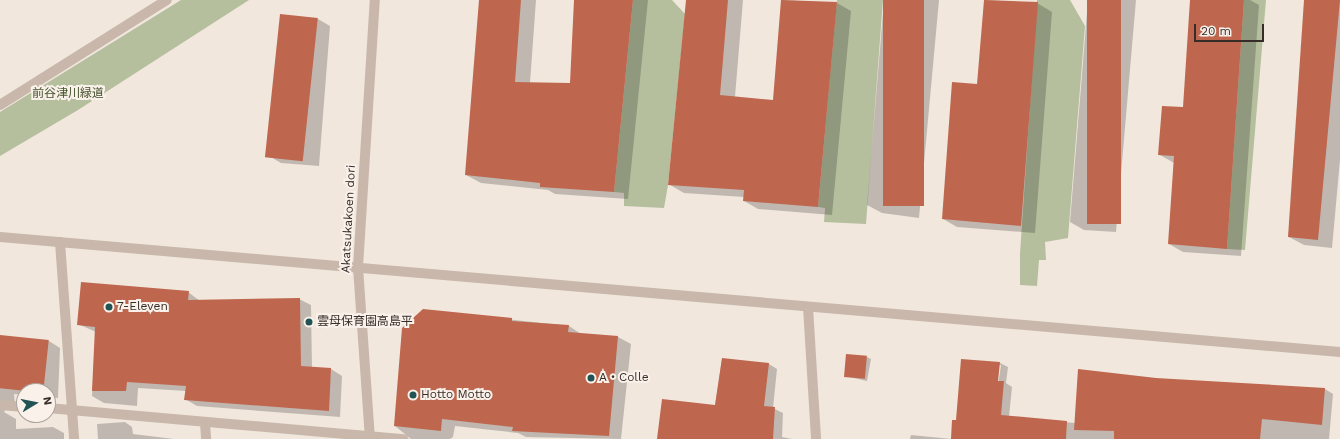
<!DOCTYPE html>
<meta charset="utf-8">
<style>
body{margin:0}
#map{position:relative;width:1340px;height:439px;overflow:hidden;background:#f1e7dd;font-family:"Work Sans","Noto Sans JP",sans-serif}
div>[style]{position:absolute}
.green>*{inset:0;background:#b5bf9e}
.shadow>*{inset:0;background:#0003}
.building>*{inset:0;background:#be674e;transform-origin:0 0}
.minor>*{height:10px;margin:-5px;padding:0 5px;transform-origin:5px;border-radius:5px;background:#c8b7aa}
.tertiary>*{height:10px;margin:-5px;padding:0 5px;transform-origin:5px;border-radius:5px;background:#c8b7aa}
.dots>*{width:11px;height:11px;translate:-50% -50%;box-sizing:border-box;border:2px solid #f9f1ea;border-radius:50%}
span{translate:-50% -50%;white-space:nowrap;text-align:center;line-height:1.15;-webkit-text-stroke:4px #f9f1ea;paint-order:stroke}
.park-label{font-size:12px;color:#46532e}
.street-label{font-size:12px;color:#362d29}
.poi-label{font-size:12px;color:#362d29}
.left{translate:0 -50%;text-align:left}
.north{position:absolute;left:16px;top:383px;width:40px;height:40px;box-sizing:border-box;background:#f9f1ea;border:1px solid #aba39d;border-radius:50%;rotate:80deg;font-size:11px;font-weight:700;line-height:16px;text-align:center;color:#362d29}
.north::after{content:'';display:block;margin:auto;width:14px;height:18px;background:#215355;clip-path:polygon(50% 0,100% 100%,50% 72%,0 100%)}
.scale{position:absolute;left:1194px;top:24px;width:70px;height:18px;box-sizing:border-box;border:2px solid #362d29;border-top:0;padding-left:5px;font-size:12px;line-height:14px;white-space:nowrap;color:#362d29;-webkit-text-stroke:3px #f9f1ea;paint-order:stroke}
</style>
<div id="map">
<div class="green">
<i style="clip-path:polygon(181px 0,249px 0,78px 110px,0 156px,0 112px)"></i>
<i style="clip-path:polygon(633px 0,672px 0,685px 14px,668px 185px,664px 208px,624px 206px,624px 193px,614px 192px)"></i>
<i style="clip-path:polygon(837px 0,883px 0,866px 224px,824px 222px,825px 208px,818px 207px)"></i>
<i style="clip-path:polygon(1037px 0,1070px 0,1085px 26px,1068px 238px,1045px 242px,1046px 260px,1039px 260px,1037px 286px,1020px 285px,1020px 254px)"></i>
<i style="clip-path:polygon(1244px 0,1266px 0,1245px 250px,1227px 249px)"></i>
</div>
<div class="shadow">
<i style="clip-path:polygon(480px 0,536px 0,530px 83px,571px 84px,575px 0,648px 0,628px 199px,555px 194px,548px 190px,481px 183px,466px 175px)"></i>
<i style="clip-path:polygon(687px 0,743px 0,735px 97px,774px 101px,782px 0,837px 3px,851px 11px,832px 215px,758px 209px,744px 201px,744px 197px,684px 193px,670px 185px)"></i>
<i style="clip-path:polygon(884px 0,939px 0,919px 218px,882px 213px,867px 205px)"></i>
<i style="clip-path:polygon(985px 0,1037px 3px,1052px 12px,1035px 233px,957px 227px,943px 219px,978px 85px)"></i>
<i style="clip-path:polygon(1088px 0,1136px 0,1116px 232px,1084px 230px,1070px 222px)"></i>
<i style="clip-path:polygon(1191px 0,1250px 0,1259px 5px,1241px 256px,1183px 252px,1169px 244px,1174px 163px,1160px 155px,1184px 108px)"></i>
<i style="clip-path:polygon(1305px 0,1340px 0,1340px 160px,1332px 248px,1304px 245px,1289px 237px)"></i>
<i style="clip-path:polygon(281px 15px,318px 19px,330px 26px,319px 166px,281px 163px,269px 156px)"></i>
<i style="clip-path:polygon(188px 292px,200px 301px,299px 299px,311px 305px,312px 368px,331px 369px,342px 376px,340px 417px,197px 406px,185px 399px,186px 391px,138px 388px,137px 406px,104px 403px,92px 396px,96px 332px,78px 324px)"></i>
<i style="clip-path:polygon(423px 310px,569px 326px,581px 334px,618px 337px,631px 344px,621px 439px,526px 437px,518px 433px,455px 426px,453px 437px,450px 439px,411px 439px,395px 426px)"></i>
<i style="clip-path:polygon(0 336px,49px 341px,60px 348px,58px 398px,48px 397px,48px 391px,24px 391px,24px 395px,14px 394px,15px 405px,8px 405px,4px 412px,16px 419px,16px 429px,53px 427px,64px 433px,64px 439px,0 439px)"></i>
<i style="clip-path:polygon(867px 357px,871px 359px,867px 381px,845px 376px)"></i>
<i style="clip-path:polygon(722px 359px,769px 364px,777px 369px,773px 408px,783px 413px,782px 437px,792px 439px,658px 439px,715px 406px)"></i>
<i style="clip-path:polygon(evenodd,1000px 363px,1008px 367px,1006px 383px,1012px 387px,1009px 417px,1075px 423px,1156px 379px,1325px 389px,1333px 394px,1329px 439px,910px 439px,911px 435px,952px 439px,957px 421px,1000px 363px,999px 365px,1001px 365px,998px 386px,996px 386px,999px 365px)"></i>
<i style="clip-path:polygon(125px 422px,132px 427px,133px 434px,174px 439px,98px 439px,97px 424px)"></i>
</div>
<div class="building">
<i style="clip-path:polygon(479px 0,521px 0,515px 82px,570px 83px,574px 0,633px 0,614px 192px,540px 187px,540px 183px,465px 175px)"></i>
<i style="clip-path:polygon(686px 0,728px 0,720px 95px,773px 100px,781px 0,837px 2px,818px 207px,743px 201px,744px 190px,668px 185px)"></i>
<i style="left:883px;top:0;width:41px;height:206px"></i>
<i style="clip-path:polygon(984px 0,1038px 2px,1021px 226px,942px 219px,952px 82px,977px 84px)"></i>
<i style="left:1087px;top:0;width:34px;height:224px"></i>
<i style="clip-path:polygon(1190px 0,1244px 0,1227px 249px,1168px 244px,1174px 156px,1158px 155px,1162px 106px,1183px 107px)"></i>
<i style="clip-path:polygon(1304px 0,1340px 0,1318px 240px,1288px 237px)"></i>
<i style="left:280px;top:14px;width:38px;height:144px;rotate:6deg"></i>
<i style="clip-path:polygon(81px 282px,189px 291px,188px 300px,300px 298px,301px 366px,331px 368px,329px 411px,184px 400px,186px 386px,127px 382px,126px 391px,92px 391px,95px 327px,77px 325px)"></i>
<i style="clip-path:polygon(423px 309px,512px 318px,512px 321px,569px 325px,568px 332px,618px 336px,609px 436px,512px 431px,513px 427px,442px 419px,441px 431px,394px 426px,402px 328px)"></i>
<i style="left:0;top:335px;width:49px;height:53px;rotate:6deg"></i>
<i style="left:846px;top:354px;width:21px;height:23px;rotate:5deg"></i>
<i style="clip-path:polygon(722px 358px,769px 363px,764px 406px,775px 407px,773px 439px,657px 439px,662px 399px,715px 405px)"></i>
<i style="clip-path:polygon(961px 359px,1000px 362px,998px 381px,1004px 381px,1001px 415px,1067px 421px,1066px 439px,951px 439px,952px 420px,956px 420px)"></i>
<i style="clip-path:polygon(1078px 369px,1156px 378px,1325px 388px,1322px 425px,1262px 419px,1260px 439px,1114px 439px,1114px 431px,1074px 430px)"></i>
</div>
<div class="minor">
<i style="left:0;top:105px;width:197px;rotate:-32.2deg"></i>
<i style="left:60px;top:242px;width:197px;rotate:85.9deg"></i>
<i style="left:0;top:405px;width:24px;rotate:5deg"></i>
<i style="left:48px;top:408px;width:357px;rotate:5deg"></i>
<i style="left:205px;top:423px;width:16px;rotate:86deg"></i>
</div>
<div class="tertiary">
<i style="left:0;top:237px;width:1345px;rotate:4.91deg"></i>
<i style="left:808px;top:307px;width:132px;rotate:86.5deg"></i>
<i style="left:370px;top:439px;width:172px;rotate:-94deg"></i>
<i style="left:358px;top:267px;width:268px;rotate:-86.4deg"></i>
</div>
<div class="dots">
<i style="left:109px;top:307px;background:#215355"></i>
<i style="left:309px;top:322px;background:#215355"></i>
<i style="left:591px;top:378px;background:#215355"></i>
<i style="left:413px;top:395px;background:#215355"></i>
</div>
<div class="park-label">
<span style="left:68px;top:94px">前谷津川緑道</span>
</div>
<div class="street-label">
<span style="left:349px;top:219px;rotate:-87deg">Akatsukakoen dori</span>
</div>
<div class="poi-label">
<span class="left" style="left:117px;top:307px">7-Eleven</span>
<span class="left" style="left:317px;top:322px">雲母保育園高島平</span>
<span class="left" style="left:599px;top:378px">A・Colle</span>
<span class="left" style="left:421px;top:395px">Hotto Motto</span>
</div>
<div class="north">N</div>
<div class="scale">20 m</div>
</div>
